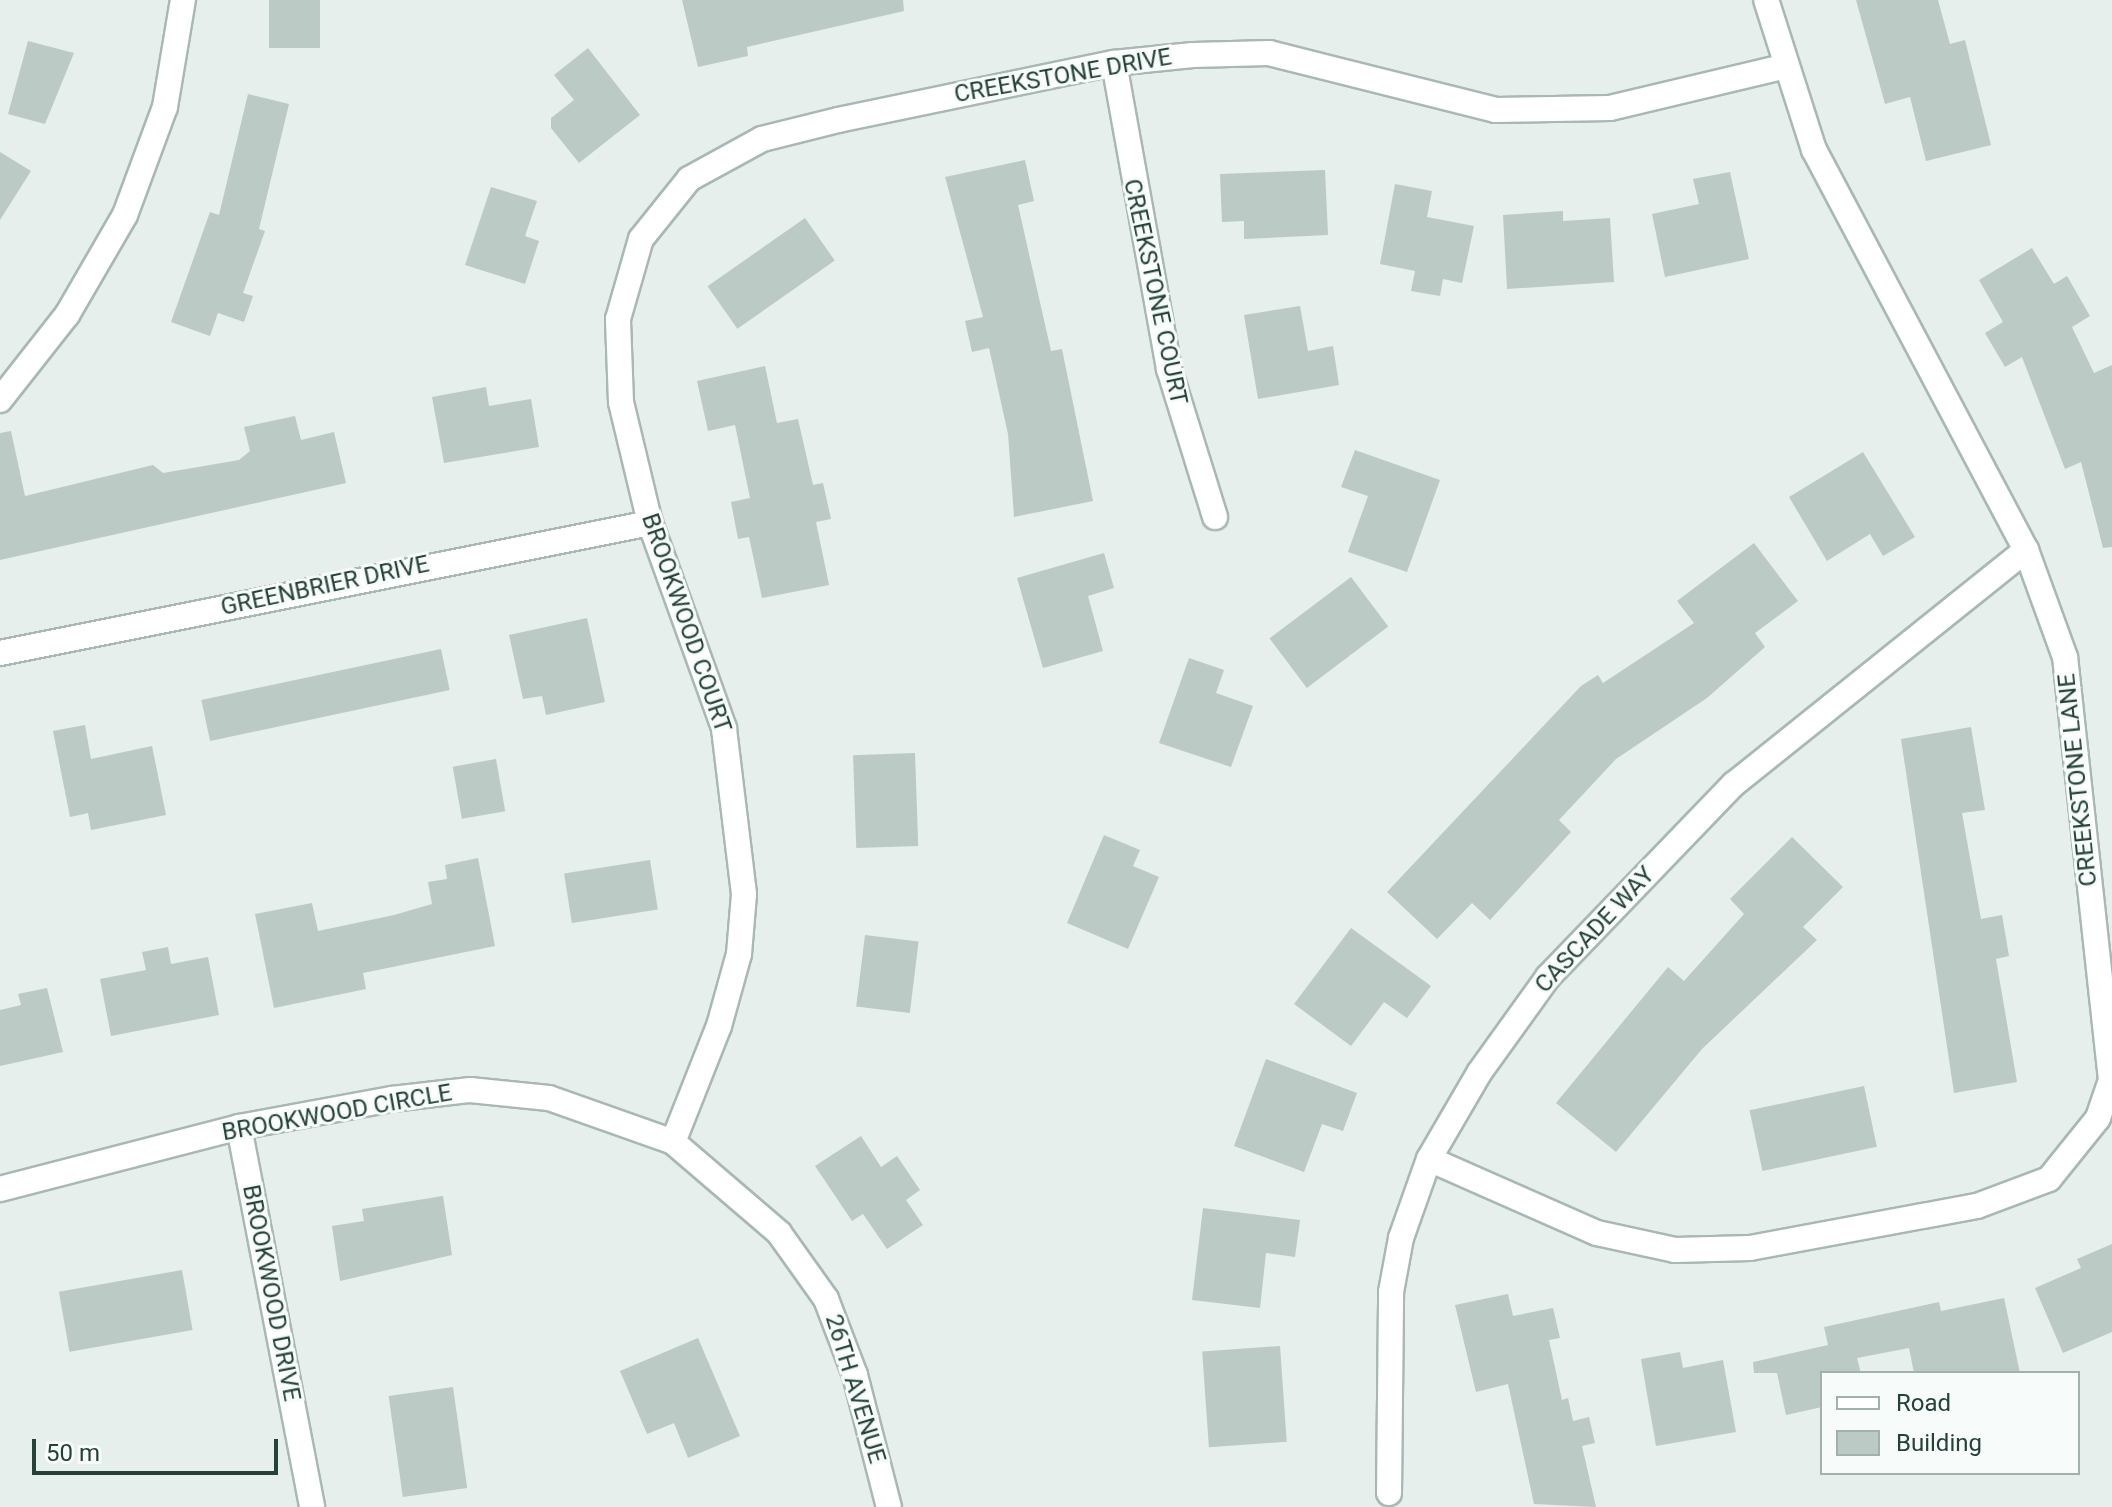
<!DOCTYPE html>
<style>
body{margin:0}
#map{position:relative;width:2112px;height:1507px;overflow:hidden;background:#e6efeb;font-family:Roboto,sans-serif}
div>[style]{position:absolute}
.building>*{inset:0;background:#bbcac4;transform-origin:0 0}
.roads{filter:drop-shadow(2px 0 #a8b8b2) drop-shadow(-2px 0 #a8b8b2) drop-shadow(0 2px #a8b8b2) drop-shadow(0 -2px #a8b8b2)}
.minor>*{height:24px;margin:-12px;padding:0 12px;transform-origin:12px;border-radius:12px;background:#fff}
span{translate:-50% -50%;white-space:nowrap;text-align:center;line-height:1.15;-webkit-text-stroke:6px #f7fbf9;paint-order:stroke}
.street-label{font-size:24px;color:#24423a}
.legend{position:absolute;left:1820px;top:1371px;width:260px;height:104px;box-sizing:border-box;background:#f7fbf9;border:2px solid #a3b1ad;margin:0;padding:10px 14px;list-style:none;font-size:24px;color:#24423a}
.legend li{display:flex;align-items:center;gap:16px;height:40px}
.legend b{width:40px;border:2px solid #a3b1ad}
.scale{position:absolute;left:32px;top:1439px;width:246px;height:36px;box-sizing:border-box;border:4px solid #24423a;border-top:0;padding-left:10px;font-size:24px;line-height:28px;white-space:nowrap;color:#24423a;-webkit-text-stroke:6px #f7fbf9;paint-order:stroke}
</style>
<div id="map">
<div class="building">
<i style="left:269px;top:0;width:51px;height:48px"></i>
<i style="clip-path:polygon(682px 0,903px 0,904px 11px,747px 47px,748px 56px,698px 67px)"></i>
<i style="clip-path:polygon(1856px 0,1938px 0,1950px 44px,1965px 40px,1991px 145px,1926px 161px,1910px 97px,1885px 104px)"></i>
<i style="clip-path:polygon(28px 41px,74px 53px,45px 124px,8px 114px)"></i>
<i style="clip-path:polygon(588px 48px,640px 115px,579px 163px,551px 128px,551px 118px,574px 100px,554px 75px)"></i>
<i style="clip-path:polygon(248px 94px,289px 104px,259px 229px,265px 231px,243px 293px,253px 296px,244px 322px,218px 313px,210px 336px,171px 322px,210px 212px,219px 215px)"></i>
<i style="clip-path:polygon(0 152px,31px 171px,0 220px)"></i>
<i style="clip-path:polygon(1025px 160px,1034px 201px,1018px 205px,1051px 351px,1062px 349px,1093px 501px,1014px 517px,1008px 434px,989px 348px,972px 352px,965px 321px,983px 317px,945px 177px)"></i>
<i style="clip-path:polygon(1325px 170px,1328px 235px,1244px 239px,1244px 221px,1222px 222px,1220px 174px)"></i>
<i style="clip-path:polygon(1730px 172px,1749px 259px,1665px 277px,1652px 214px,1699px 204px,1693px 179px)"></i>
<i style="clip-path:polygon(1395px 184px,1432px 191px,1427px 217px,1474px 226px,1462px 283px,1443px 279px,1440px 296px,1411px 291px,1415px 271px,1380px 264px)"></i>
<i style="clip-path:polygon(491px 187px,537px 201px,525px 236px,539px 241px,525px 284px,465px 265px)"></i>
<i style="clip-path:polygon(1563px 211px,1563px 221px,1610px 218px,1614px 282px,1507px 289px,1503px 215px)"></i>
<i style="left:805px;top:218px;width:52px;height:119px;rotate:55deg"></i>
<i style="clip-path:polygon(2032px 248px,2054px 284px,2067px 276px,2090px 316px,2072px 327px,2094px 373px,2112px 365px,2112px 547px,2103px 548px,2081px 462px,2065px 469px,2022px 357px,2005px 367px,1985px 333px,2003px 322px,1979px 280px)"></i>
<i style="clip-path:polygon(1300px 306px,1308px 351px,1333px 346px,1339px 385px,1258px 399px,1244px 315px)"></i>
<i style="clip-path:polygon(765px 366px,777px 423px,798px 419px,813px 485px,823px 483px,831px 519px,816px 522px,829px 585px,762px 598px,749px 537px,738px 539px,731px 502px,750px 498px,735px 425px,708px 431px,697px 381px)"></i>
<i style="clip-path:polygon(486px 387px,489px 406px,531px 399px,539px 447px,444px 463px,432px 397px)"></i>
<i style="clip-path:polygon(295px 416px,301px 440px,334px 432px,346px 483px,0 560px,0 433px,11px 431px,25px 496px,153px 465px,163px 473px,239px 460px,250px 451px,244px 427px)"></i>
<i style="clip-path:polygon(1355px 450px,1440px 480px,1407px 572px,1348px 552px,1368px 496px,1341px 487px)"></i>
<i style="clip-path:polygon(1863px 452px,1915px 537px,1883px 556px,1870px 534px,1827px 561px,1789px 497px)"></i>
<i style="clip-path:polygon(1754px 543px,1798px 601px,1755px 633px,1765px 647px,1707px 698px,1616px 759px,1559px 820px,1571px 832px,1490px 920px,1472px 903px,1437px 939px,1387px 892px,1581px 686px,1598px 675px,1603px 683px,1694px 623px,1677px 601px)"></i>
<i style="clip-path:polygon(1104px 553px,1114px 588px,1088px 596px,1103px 651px,1043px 668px,1017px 578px)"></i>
<i style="left:1351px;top:577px;width:62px;height:102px;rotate:53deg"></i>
<i style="clip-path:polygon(587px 618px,605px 702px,546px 715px,542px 696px,523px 699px,509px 635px)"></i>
<i style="left:441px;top:649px;width:42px;height:245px;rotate:78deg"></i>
<i style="clip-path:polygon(1189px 658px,1224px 670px,1216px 693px,1253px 706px,1231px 767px,1159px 743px)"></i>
<i style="clip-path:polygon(85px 725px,91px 759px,152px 746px,166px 815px,91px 830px,88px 813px,70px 817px,53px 731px)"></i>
<i style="clip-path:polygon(1971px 727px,1985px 810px,1962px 813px,1981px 919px,2002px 915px,2009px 956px,1996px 959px,2017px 1082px,1954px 1093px,1901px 739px)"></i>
<i style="left:915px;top:753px;width:93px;height:62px;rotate:88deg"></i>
<i style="left:496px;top:759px;width:53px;height:44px;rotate:80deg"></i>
<i style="clip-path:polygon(1104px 835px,1140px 850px,1133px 866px,1159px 877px,1128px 949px,1067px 923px)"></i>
<i style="clip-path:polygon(1792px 837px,1843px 887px,1803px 927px,1817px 940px,1702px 1049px,1616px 1152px,1556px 1103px,1668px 967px,1684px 981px,1744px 914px,1730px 899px)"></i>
<i style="clip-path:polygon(478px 858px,495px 946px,363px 973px,366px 989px,274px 1008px,255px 914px,312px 903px,318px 931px,394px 915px,432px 904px,428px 882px,447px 879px,445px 865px)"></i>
<i style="left:650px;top:860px;width:50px;height:87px;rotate:81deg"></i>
<i style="clip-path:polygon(1351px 928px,1431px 986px,1407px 1018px,1384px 1002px,1351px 1046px,1294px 1004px)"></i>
<i style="left:865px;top:935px;width:54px;height:72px;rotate:7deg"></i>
<i style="clip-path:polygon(168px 947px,171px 964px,208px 957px,219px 1015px,111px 1036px,100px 979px,146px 970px,142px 952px)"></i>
<i style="clip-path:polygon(47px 988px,63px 1052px,0 1066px,0 1010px,21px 1005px,18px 994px)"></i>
<i style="clip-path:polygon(1266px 1059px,1357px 1093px,1343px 1131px,1322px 1124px,1304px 1172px,1234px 1146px)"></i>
<i style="left:1864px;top:1086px;width:62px;height:117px;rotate:78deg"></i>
<i style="clip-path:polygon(861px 1136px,881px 1167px,897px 1156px,920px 1190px,906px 1200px,923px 1225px,887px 1249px,863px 1214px,852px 1221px,815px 1166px)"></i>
<i style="clip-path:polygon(443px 1196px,452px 1255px,340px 1281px,332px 1226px,364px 1221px,362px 1209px)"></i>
<i style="clip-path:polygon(1203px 1208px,1300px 1220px,1295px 1257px,1266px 1253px,1260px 1308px,1192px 1300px)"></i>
<i style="clip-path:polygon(2112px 1244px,2112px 1332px,2063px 1353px,2035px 1288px,2081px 1268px,2077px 1259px)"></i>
<i style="left:182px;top:1270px;width:61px;height:125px;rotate:80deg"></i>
<i style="clip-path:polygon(1508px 1294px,1513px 1316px,1553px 1308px,1560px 1338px,1549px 1340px,1562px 1400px,1568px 1398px,1573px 1421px,1589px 1417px,1595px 1443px,1582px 1446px,1596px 1507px,1534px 1504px,1508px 1384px,1476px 1392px,1455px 1305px)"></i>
<i style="clip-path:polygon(2004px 1298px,2020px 1373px,1914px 1373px,1909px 1348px,1857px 1358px,1861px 1373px,1822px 1373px,1822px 1407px,1786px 1415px,1777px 1373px,1754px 1373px,1753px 1362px,1828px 1345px,1824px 1327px,1939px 1302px,1941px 1311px)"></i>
<i style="clip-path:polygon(698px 1338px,740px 1436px,688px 1458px,674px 1423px,647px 1434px,620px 1371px)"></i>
<i style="left:1280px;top:1346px;width:96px;height:78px;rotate:86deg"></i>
<i style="clip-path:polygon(1680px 1352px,1683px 1368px,1723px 1360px,1736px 1432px,1656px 1446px,1641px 1359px)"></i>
<i style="left:453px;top:1387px;width:102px;height:65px;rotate:82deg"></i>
</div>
<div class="roads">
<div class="minor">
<i style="left:1114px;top:63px;width:311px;rotate:79.8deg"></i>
<i style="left:1169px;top:369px;width:155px;rotate:72.7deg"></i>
<i style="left:0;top:400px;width:108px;rotate:-51.8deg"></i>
<i style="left:67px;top:315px;width:116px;rotate:-59.9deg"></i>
<i style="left:125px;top:215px;width:115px;rotate:-69.7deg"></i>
<i style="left:165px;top:107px;width:109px;rotate:-80.5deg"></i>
<i style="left:0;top:653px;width:663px;rotate:-11.31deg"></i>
<i style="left:239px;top:1127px;width:387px;rotate:79.1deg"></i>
<i style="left:673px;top:1142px;width:125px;rotate:-68.4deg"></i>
<i style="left:719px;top:1026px;width:75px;rotate:-74.5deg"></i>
<i style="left:739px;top:954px;width:60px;rotate:-85.2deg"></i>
<i style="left:744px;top:894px;width:167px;rotate:-96.9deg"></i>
<i style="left:724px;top:728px;width:218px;rotate:-109.8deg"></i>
<i style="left:650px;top:523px;width:124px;rotate:-103.5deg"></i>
<i style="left:621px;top:402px;width:83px;rotate:-92.1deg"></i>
<i style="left:618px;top:319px;width:83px;rotate:-74deg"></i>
<i style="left:641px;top:239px;width:77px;rotate:-51.3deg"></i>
<i style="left:689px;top:179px;width:83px;rotate:-28.7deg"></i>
<i style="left:762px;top:139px;width:78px;rotate:-14deg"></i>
<i style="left:838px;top:120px;width:282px;rotate:-11.7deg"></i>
<i style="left:1114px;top:63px;width:79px;rotate:-5.8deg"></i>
<i style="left:1193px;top:55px;width:76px;rotate:-1.5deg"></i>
<i style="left:1269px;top:53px;width:234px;rotate:14.1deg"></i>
<i style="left:1496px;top:110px;width:114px;rotate:-1deg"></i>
<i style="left:1610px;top:108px;width:181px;rotate:-13.4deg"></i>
<i style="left:1429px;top:1159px;width:184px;rotate:23.8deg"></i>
<i style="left:1597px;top:1233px;width:80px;rotate:12.3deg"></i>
<i style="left:1675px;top:1250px;width:75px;rotate:-1.5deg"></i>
<i style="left:1750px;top:1248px;width:231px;rotate:-10.5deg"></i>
<i style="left:1977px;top:1206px;width:77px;rotate:-20.6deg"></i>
<i style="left:2049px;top:1179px;width:78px;rotate:-51.2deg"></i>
<i style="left:2098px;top:1118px;width:40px;rotate:-71.1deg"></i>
<i style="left:2111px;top:1080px;width:425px;rotate:-96.2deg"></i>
<i style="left:2065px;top:657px;width:114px;rotate:-110deg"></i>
<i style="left:2026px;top:550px;width:453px;rotate:-117.9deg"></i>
<i style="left:1814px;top:150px;width:157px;rotate:-107.7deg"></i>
<i style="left:0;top:1189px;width:247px;rotate:-14.5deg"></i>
<i style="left:239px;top:1127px;width:156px;rotate:-10.4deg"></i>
<i style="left:392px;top:1099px;width:79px;rotate:-6.6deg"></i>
<i style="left:470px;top:1090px;width:79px;rotate:5.8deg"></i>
<i style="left:549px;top:1098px;width:132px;rotate:19.5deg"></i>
<i style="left:673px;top:1142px;width:140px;rotate:40.6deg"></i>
<i style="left:779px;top:1233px;width:81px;rotate:54.5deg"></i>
<i style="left:826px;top:1299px;width:81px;rotate:69.1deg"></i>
<i style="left:855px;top:1375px;width:136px;rotate:75.6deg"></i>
<i style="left:1389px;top:1493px;width:201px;rotate:-89.4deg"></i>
<i style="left:1391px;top:1292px;width:55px;rotate:-79.5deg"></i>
<i style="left:1401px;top:1238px;width:84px;rotate:-70.5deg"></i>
<i style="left:1429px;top:1159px;width:99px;rotate:-59.8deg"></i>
<i style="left:1479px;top:1073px;width:118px;rotate:-54.3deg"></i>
<i style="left:1548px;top:977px;width:268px;rotate:-46.1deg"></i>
<i style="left:1734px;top:784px;width:374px;rotate:-38.7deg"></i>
</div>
</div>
<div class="street-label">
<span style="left:1063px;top:76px;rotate:-10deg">CREEKSTONE DRIVE</span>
<span style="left:1155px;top:292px;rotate:78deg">CREEKSTONE COURT</span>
<span style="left:325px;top:586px;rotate:-12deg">GREENBRIER DRIVE</span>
<span style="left:686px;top:623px;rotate:71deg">BROOKWOOD COURT</span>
<span style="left:2078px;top:780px;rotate:-96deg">CREEKSTONE LANE</span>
<span style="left:1595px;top:930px;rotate:-47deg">CASCADE WAY</span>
<span style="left:337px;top:1113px;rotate:-10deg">BROOKWOOD CIRCLE</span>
<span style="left:271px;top:1293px;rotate:79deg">BROOKWOOD DRIVE</span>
<span style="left:855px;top:1389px;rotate:73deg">26TH AVENUE</span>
</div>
<ul class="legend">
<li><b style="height:10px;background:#fff"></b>Road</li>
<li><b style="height:22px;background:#bbcac4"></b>Building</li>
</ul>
<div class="scale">50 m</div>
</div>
